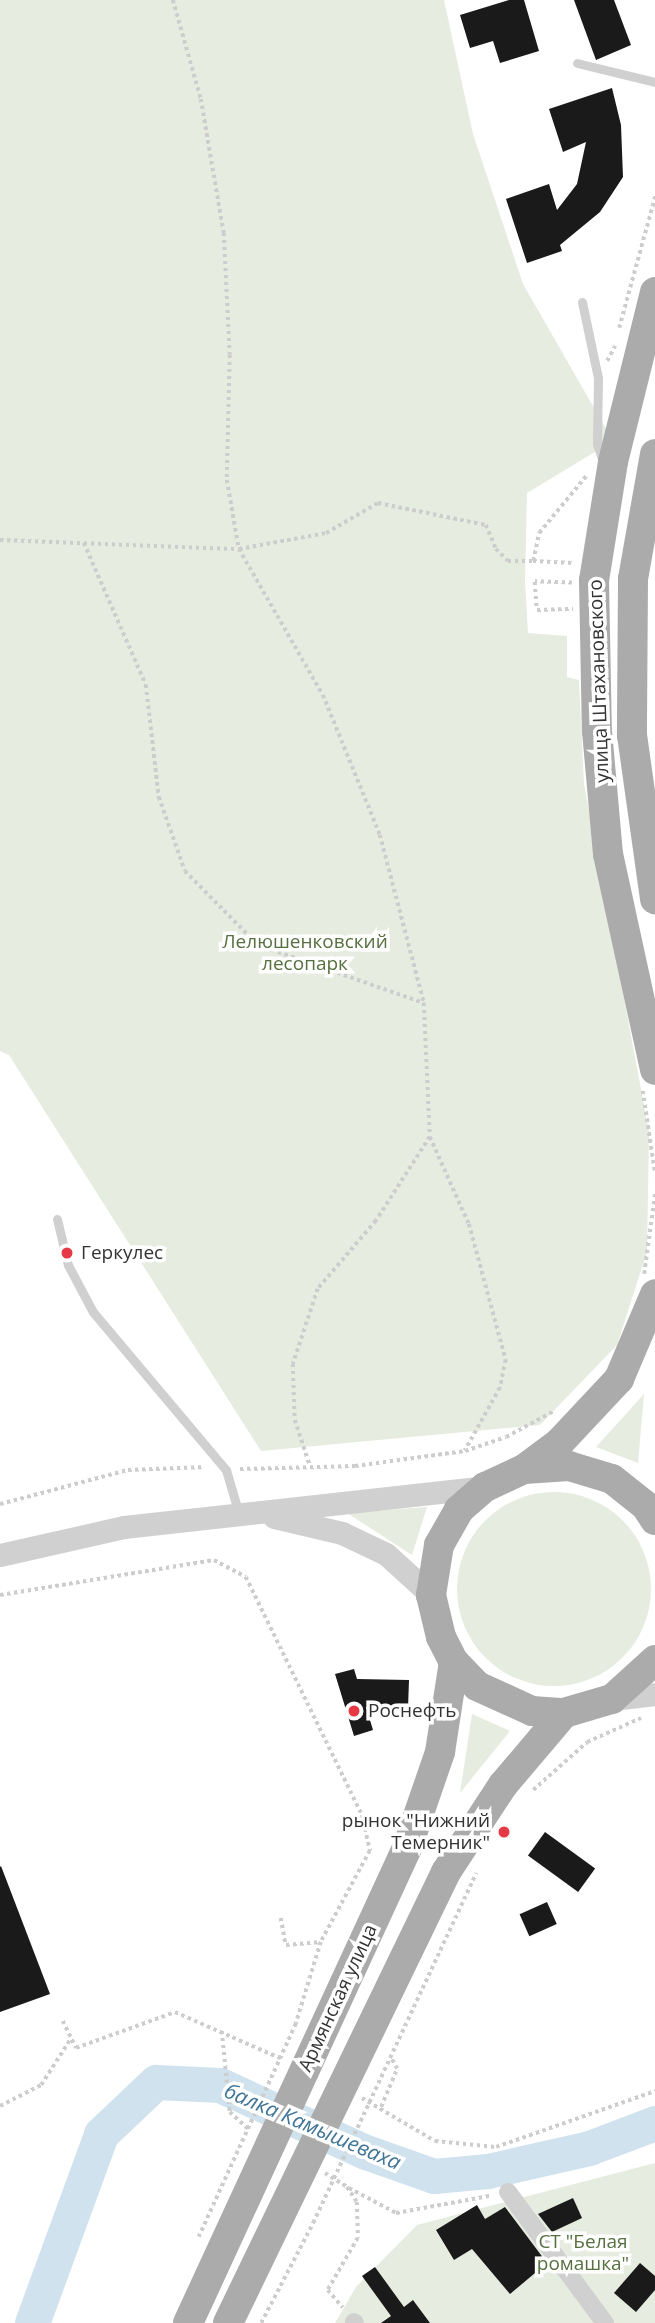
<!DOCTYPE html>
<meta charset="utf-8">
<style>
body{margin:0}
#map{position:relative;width:655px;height:2323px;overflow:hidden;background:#fff;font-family:"Open Sans",sans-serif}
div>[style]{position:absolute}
.green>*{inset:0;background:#e6ecdf}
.round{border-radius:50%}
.river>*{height:35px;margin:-17.5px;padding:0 17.5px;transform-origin:17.5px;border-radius:17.5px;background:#cfe2ee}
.building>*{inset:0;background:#1a1a1a;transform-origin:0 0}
.path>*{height:3.5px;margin-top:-1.75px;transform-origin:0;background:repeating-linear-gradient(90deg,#cdcdcd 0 3.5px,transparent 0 7px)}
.service>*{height:9px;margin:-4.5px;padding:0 4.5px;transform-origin:4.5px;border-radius:4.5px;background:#d0d0d0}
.minor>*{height:18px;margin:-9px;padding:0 9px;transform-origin:9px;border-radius:9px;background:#d0d0d0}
.tertiary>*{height:23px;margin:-11.5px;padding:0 11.5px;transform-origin:11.5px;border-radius:11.5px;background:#d0d0d0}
.primary>*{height:30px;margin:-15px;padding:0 15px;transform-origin:15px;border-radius:15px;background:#ababab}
.dots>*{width:19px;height:19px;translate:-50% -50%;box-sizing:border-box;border:4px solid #fff;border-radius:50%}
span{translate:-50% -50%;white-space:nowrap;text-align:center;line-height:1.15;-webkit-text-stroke:7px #fff;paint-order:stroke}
.street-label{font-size:19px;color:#333}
.park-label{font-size:19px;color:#56703f}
.poi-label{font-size:19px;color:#333}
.left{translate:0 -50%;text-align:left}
.right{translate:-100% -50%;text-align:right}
.water-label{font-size:21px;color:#3f7597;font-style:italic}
</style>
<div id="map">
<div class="green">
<i style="clip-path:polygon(0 0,444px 0,473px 134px,523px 284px,613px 441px,527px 493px,525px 582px,528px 633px,567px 636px,567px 677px,579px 680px,584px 784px,649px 1132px,647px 1252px,617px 1345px,540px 1425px,261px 1451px,9px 1055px,0 1051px)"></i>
<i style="clip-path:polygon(644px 1394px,638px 1463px,596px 1447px)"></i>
<i class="round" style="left:457px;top:1492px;width:194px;height:194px"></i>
<i style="clip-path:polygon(427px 1507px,412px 1555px,347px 1513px)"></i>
<i style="clip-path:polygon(472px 1714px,510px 1731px,460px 1793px)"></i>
<i style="clip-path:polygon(655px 2163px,655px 2323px,335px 2323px,356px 2287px,417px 2225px)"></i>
</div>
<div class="river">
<i style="left:32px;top:2323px;width:201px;rotate:-69.9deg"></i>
<i style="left:101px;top:2134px;width:76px;rotate:-43.4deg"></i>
<i style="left:156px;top:2082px;width:64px;rotate:2.7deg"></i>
<i style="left:220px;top:2085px;width:161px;rotate:24.7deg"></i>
<i style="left:366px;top:2152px;width:72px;rotate:19.4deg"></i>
<i style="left:434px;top:2176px;width:54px;rotate:-5.3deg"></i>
<i style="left:488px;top:2171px;width:104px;rotate:-12.8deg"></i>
<i style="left:589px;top:2148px;width:71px;rotate:-20.7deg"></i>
</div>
<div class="building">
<i style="clip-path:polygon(509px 0,524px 0,539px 51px,500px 63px,493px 41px,470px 48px,460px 15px)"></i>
<i style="clip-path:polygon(574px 0,614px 0,631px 45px,596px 60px)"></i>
<i style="clip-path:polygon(612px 88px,621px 125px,623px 177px,600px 212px,560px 245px,562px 251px,527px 263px,506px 199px,549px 184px,557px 210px,577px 184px,586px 142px,563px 152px,549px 109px)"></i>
<i style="clip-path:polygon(354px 1669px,357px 1679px,409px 1680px,408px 1709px,366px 1707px,373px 1730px,354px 1736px,335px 1674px)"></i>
<i style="left:545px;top:1832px;width:62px;height:29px;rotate:36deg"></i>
<i style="clip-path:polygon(1px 1866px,50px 1994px,0 2012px,0 1867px)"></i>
<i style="left:547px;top:1902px;width:24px;height:30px;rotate:66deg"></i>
<i style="clip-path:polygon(573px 2198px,582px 2218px,552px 2232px,538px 2214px)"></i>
<i style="clip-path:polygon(477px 2205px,485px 2219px,505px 2207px,547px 2263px,510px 2294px,472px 2249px,454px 2260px,436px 2230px)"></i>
<i style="clip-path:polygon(640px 2263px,655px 2276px,655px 2290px,636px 2312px,614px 2293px)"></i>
<i style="clip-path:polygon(375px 2267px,404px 2307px,413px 2300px,430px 2323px,381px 2323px,391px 2316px,362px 2276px)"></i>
</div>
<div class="path">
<i style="left:173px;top:0;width:103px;rotate:74.2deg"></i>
<i style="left:201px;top:99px;width:136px;rotate:80.3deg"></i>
<i style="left:224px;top:233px;width:122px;rotate:87.2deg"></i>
<i style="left:230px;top:355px;width:125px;rotate:91.4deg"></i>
<i style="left:227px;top:480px;width:70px;rotate:80.1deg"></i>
<i style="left:239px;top:549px;width:168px;rotate:60.1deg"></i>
<i style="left:323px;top:695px;width:151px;rotate:67.8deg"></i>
<i style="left:380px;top:835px;width:174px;rotate:75.3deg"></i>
<i style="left:424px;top:1003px;width:134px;rotate:87.4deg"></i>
<i style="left:430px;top:1137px;width:100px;rotate:122.7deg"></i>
<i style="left:376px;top:1221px;width:89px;rotate:130.5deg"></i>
<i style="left:318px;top:1289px;width:79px;rotate:108.4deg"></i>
<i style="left:293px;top:1364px;width:56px;rotate:88deg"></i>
<i style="left:295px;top:1420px;width:48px;rotate:71.9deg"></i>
<i style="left:619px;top:328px;width:137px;rotate:-74.7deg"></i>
<i style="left:607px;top:361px;width:17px;rotate:-62deg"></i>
<i style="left:0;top:540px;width:239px;rotate:2.2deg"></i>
<i style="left:239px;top:549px;width:88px;rotate:-10.4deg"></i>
<i style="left:326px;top:533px;width:60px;rotate:-30deg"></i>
<i style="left:378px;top:503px;width:110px;rotate:11.5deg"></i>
<i style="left:486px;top:525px;width:26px;rotate:67deg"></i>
<i style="left:496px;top:549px;width:17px;rotate:45deg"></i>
<i style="left:508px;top:561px;width:25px"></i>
<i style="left:533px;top:561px;width:29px;rotate:-78deg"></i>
<i style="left:539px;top:533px;width:75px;rotate:-50.4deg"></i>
<i style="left:84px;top:543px;width:155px;rotate:66.4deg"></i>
<i style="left:146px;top:685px;width:113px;rotate:83.4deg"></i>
<i style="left:159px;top:797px;width:78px;rotate:70.6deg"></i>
<i style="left:185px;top:871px;width:104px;rotate:45.4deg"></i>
<i style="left:258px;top:945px;width:176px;rotate:19.3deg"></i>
<i style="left:533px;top:561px;width:40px;rotate:2.9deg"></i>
<i style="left:572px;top:583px;width:37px;rotate:-178deg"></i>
<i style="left:535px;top:582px;width:28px;rotate:86deg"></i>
<i style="left:537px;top:610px;width:36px;rotate:-2deg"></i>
<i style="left:643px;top:1091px;width:81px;rotate:81.5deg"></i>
<i style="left:430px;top:1137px;width:95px;rotate:65.9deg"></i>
<i style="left:469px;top:1224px;width:141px;rotate:74.8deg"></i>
<i style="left:506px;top:1360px;width:29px;rotate:102deg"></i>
<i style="left:500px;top:1388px;width:72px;rotate:119.1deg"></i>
<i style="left:644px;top:1274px;width:82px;rotate:-82.3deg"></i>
<i style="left:240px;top:1469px;width:115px;rotate:-1.5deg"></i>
<i style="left:355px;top:1466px;width:111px;rotate:-7.8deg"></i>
<i style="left:465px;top:1451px;width:43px;rotate:-18.9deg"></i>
<i style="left:506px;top:1437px;width:55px;rotate:-28.4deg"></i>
<i style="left:0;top:1504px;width:132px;rotate:-14.9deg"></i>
<i style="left:128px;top:1470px;width:76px;rotate:-2.3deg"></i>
<i style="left:0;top:1595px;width:217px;rotate:-9.3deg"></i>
<i style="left:214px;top:1560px;width:36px;rotate:28deg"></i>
<i style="left:246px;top:1577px;width:265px;rotate:64deg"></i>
<i style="left:362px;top:1815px;width:37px;rotate:77deg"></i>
<i style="left:370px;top:1851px;width:103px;rotate:118.3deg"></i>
<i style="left:321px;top:1942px;width:86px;rotate:107deg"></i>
<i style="left:296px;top:2024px;width:234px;rotate:114.5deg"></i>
<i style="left:533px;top:1790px;width:72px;rotate:-41.6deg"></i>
<i style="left:587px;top:1742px;width:59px;rotate:-24deg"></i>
<i style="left:281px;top:1918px;width:27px;rotate:80deg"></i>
<i style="left:286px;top:1945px;width:35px;rotate:-5deg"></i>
<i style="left:63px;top:2021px;width:30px;rotate:64deg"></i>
<i style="left:76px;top:2048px;width:105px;rotate:-20deg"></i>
<i style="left:175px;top:2012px;width:115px;rotate:23.7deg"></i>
<i style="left:222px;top:2031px;width:81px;rotate:84.4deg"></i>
<i style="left:230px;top:2112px;width:25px;rotate:43deg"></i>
<i style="left:362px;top:2098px;width:85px;rotate:30.5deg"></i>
<i style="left:435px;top:2141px;width:61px;rotate:5.6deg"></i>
<i style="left:496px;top:2147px;width:169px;rotate:-19.4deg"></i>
<i style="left:0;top:2106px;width:46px;rotate:-27.1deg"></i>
<i style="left:41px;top:2085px;width:56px;rotate:-57.4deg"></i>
<i style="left:381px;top:2107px;width:41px;rotate:-67.2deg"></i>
<i style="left:397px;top:2069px;width:13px;rotate:-119deg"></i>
<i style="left:325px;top:2173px;width:26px;rotate:32deg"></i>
<i style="left:347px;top:2187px;width:18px;rotate:56deg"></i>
<i style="left:357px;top:2202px;width:36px;rotate:88deg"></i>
<i style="left:358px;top:2238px;width:60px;rotate:120deg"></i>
<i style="left:328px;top:2290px;width:23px;rotate:50deg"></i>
<i style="left:349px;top:2188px;width:53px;rotate:28deg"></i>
<i style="left:396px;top:2213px;width:96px;rotate:-10.3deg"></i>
<i style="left:261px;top:2323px;width:113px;rotate:-62.5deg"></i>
<i style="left:313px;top:2223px;width:386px;rotate:-65deg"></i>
</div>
<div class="service">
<i style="left:577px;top:63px;width:80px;rotate:13.7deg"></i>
<i style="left:582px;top:302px;width:78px;rotate:78.1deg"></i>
<i style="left:598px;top:378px;width:66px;rotate:90.9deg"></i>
<i style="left:597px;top:444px;width:18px;rotate:71deg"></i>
<i style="left:57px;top:1219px;width:47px;rotate:76.6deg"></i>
<i style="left:68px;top:1265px;width:53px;rotate:62deg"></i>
<i style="left:93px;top:1312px;width:207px;rotate:49.9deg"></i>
<i style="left:226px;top:1470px;width:46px;rotate:73.5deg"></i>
</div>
<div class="minor">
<i style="left:508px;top:2192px;width:163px;rotate:53.5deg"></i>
<i style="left:354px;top:2322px;width:1px;rotate:45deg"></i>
</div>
<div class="tertiary">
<i style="left:274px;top:1517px;width:70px;rotate:13.2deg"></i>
<i style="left:342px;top:1533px;width:49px;rotate:25.5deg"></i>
<i style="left:386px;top:1554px;width:61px;rotate:42.3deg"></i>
<i style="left:0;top:1555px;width:127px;rotate:-12.7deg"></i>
<i style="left:124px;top:1527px;width:363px;rotate:-6.3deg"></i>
<i style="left:612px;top:1699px;width:43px;rotate:-6.6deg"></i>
</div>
<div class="primary">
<i style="left:655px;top:292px;width:175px;rotate:103.9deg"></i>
<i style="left:613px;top:462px;width:120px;rotate:99.1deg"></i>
<i style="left:594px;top:580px;width:151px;rotate:88.9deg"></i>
<i style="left:597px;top:731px;width:123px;rotate:84.9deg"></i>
<i style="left:608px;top:854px;width:221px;rotate:77.7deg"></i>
<i style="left:655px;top:454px;width:127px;rotate:100deg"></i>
<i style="left:633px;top:579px;width:156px;rotate:90.4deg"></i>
<i style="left:632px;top:735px;width:166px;rotate:82deg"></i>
<i style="left:524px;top:1469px;width:44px;rotate:-36.6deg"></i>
<i style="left:559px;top:1443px;width:88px;rotate:-46.8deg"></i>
<i style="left:619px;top:1379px;width:92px;rotate:-67deg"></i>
<i style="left:655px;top:1520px;width:17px;rotate:-123deg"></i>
<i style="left:646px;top:1506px;width:43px;rotate:-141.5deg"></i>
<i style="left:612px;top:1479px;width:45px;rotate:-163.2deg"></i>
<i style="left:569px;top:1466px;width:45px;rotate:176.2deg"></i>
<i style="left:524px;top:1469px;width:43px;rotate:155.2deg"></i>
<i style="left:485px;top:1487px;width:35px;rotate:139deg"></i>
<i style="left:459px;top:1510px;width:40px;rotate:119.7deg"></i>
<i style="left:439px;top:1545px;width:51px;rotate:99.1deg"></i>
<i style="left:431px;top:1595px;width:43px;rotate:76.6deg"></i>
<i style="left:441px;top:1637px;width:28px;rotate:63deg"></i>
<i style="left:454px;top:1662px;width:33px;rotate:46deg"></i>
<i style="left:477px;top:1686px;width:60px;rotate:24.4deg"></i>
<i style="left:532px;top:1711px;width:32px;rotate:4deg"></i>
<i style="left:564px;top:1713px;width:50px;rotate:-16.3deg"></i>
<i style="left:612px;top:1699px;width:58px;rotate:-42.2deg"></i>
<i style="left:188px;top:2323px;width:523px;rotate:-65.25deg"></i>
<i style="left:407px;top:1848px;width:102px;rotate:-71deg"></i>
<i style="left:440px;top:1752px;width:91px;rotate:-81.2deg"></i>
<i style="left:228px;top:2323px;width:501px;rotate:-64.2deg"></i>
<i style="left:446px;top:1872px;width:104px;rotate:-56.8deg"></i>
<i style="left:503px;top:1785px;width:94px;rotate:-49.7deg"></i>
</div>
<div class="dots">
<i style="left:67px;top:1253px;background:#e63946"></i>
<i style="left:354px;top:1711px;background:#e63946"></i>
<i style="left:504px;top:1832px;background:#e63946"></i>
</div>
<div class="street-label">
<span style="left:599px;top:681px;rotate:-92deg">улица Штахановского</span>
<span style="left:338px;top:1998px;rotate:-65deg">Армянская улица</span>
</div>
<div class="park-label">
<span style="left:305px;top:953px">Лелюшенковский<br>лесопарк</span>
<span style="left:583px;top:2253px">СТ "Белая<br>ромашка"</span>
</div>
<div class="poi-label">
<span class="left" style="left:81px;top:1253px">Геркулес</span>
<span class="left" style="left:368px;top:1711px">Роснефть</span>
<span class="right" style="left:490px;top:1832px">рынок "Нижний<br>Темерник"</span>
</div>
<div class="water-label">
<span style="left:313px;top:2126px;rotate:23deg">балка Камышеваха</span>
</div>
</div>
